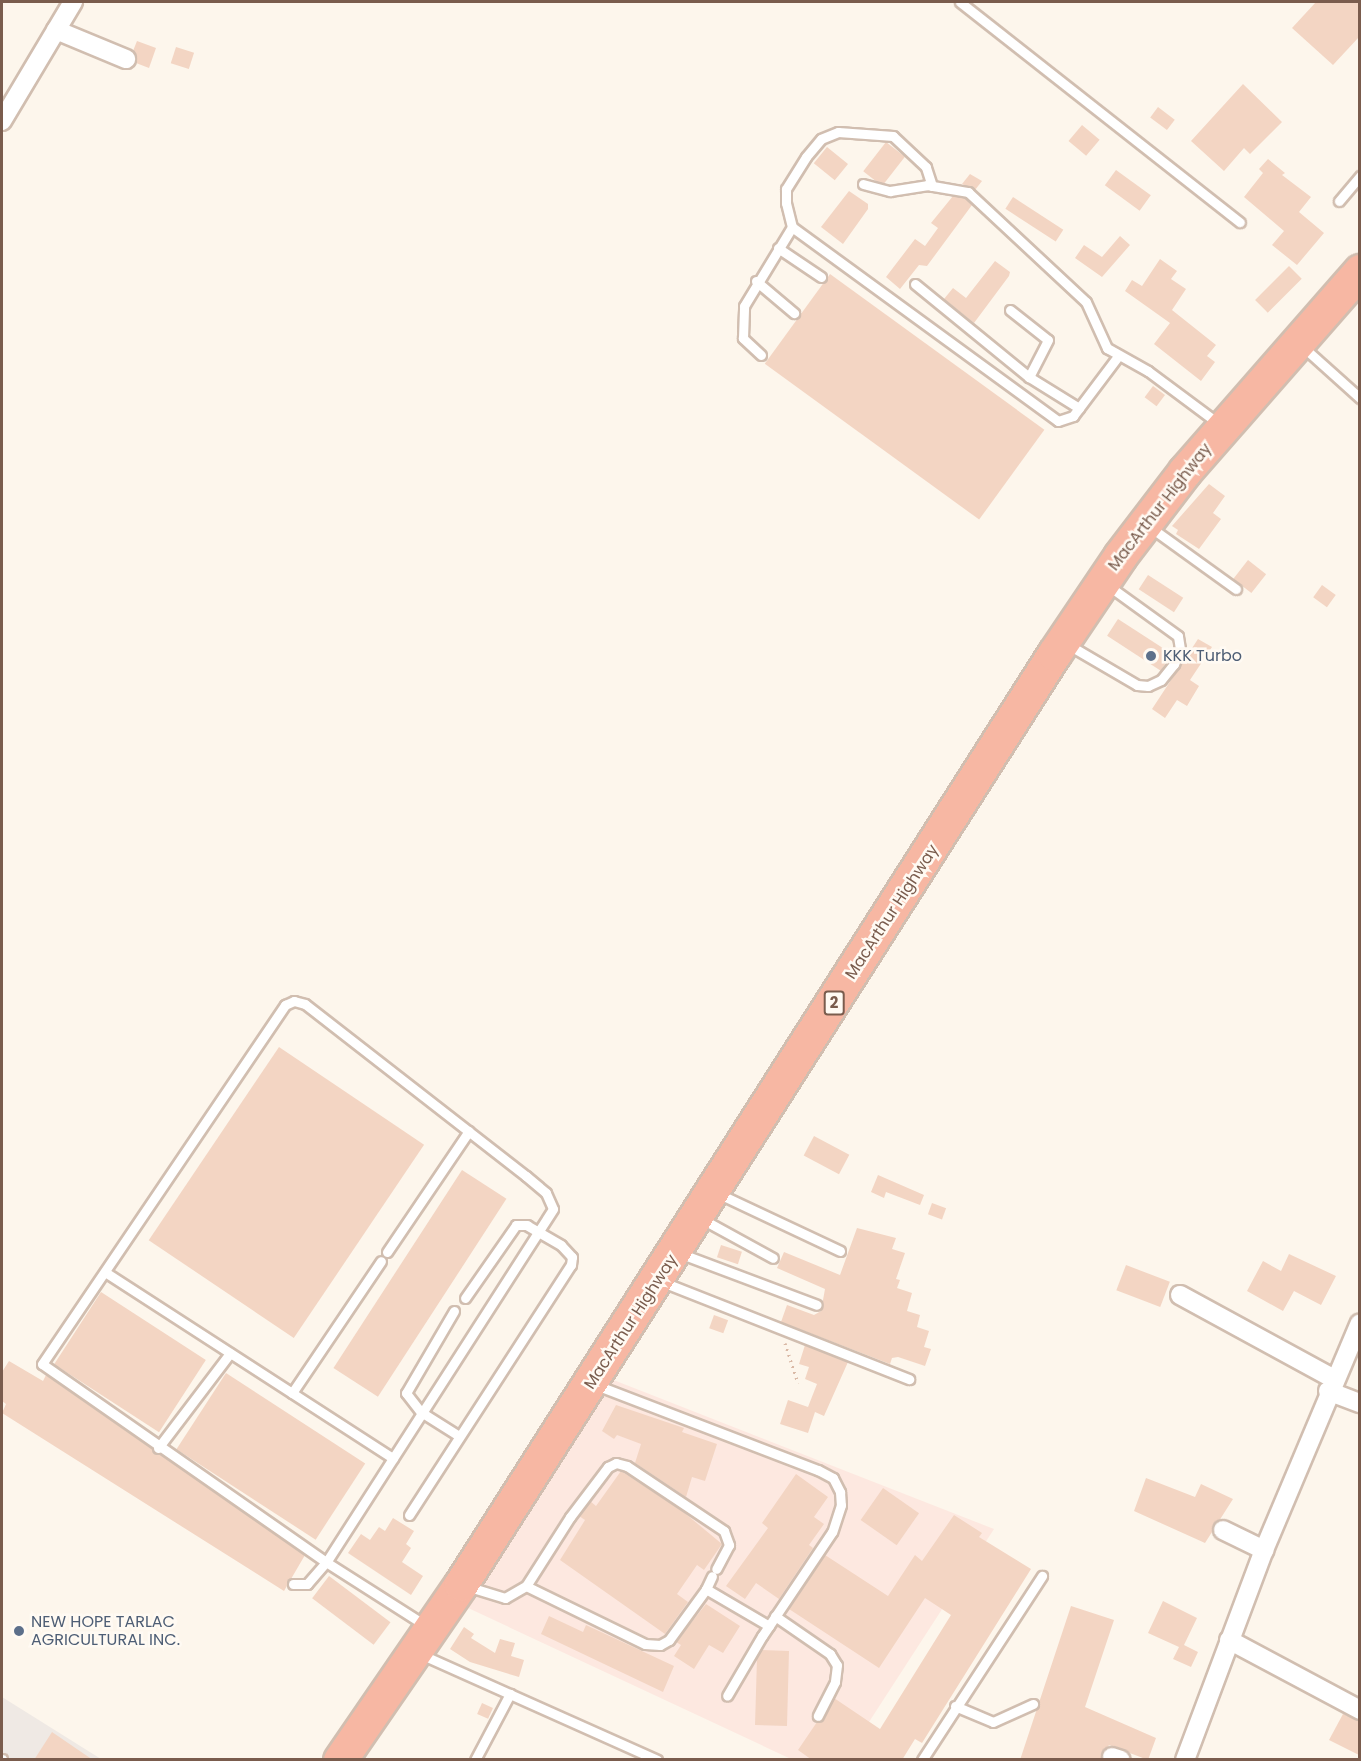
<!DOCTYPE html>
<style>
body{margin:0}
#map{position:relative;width:1361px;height:1761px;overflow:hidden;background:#fdf6ec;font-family:Poppins,sans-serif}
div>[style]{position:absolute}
.commercial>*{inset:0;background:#fde8e0}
.industrial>*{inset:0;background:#efe9e4}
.building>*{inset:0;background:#f3d5c3;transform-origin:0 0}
.path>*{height:3px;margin-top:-1.5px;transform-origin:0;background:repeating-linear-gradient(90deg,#d9b8a5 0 1.5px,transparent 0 6px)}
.roads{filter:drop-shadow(2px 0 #d1beb0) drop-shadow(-2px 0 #d1beb0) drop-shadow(0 2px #d1beb0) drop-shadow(0 -2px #d1beb0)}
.lane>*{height:9px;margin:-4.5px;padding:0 4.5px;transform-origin:4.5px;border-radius:4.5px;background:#fff}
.street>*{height:18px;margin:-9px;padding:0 9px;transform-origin:9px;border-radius:9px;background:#fff}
.highway>*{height:33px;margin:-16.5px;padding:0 16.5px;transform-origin:16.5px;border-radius:16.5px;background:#f7b7a3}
.dots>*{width:16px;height:16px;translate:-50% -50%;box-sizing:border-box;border:3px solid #fffaf3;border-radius:50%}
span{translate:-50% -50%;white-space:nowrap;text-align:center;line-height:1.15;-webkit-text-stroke:5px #fffaf3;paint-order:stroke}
.shield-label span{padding:2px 4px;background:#fffaf3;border:2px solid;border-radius:4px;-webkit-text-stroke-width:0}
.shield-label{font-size:15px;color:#7a5c4d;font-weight:700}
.street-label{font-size:16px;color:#7a5c4d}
.service-label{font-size:16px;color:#4e5e75}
.left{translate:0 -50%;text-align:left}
.frame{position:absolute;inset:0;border:3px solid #7a5c4d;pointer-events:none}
</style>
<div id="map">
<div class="commercial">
<i style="clip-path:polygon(611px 1379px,994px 1529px,845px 1759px,791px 1759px,466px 1607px)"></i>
</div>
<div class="industrial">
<i style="clip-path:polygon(2px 1697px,101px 1759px,2px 1759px)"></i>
</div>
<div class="building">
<i style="clip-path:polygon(1316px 2px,1359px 2px,1359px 37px,1333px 65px,1292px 28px)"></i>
<i style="clip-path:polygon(137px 41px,156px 48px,149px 68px,136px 63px,133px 51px)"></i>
<i style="left:176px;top:47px;width:19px;height:17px;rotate:18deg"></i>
<i style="clip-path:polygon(1243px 84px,1282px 122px,1250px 154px,1244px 148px,1224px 171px,1191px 141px)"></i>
<i style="left:1158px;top:107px;width:21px;height:13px;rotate:37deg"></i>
<i style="left:1082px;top:125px;width:23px;height:21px;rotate:40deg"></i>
<i style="left:886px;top:142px;width:24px;height:37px;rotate:38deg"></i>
<i style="left:827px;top:147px;width:27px;height:21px;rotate:39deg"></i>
<i style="clip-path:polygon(1268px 159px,1285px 173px,1282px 175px,1311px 197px,1299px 212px,1324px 233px,1297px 265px,1272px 245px,1284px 231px,1244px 197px,1263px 173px,1259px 169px)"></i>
<i style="left:1116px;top:170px;width:43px;height:19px;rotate:36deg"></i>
<i style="clip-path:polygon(970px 174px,982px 181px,975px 190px,962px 184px)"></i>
<i style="clip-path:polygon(849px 191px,868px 204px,868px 209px,843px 244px,821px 227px)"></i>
<i style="clip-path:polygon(953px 196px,965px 198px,972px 205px,927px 266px,919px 265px,900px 289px,886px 277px,915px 239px,925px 246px,938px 228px,931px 223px)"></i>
<i style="left:1013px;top:197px;width:60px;height:14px;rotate:33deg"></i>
<i style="clip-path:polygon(1120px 236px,1130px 245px,1102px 277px,1075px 258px,1084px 245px,1102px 257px)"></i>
<i style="clip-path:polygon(1160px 259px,1177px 271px,1171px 279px,1186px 289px,1172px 310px,1216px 345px,1207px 356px,1215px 362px,1201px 381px,1154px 344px,1170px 323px,1125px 291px,1132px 280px,1142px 286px)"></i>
<i style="clip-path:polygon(995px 261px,1010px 272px,1009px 276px,974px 323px,944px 299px,953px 288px,966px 298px)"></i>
<i style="left:1289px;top:266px;width:18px;height:48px;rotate:45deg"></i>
<i style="left:830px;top:274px;width:265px;height:111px;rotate:36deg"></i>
<i style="left:1153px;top:386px;width:15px;height:14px;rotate:37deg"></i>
<i style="clip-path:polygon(1209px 484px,1225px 496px,1213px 513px,1221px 519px,1199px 549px,1176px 534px,1178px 530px,1172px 526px)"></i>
<i style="left:1248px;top:560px;width:23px;height:24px;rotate:38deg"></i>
<i style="left:1148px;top:575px;width:42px;height:17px;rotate:33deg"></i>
<i style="left:1322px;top:585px;width:17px;height:15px;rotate:36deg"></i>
<i style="left:1118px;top:619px;width:64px;height:20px;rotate:33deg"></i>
<i style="clip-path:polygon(1198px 639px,1212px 647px,1190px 680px,1199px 686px,1187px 706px,1177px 700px,1165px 718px,1152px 709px)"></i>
<i style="left:279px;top:1047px;width:175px;height:233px;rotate:34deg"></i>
<i style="left:814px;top:1136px;width:40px;height:22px;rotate:28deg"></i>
<i style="left:462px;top:1170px;width:53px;height:236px;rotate:33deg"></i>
<i style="clip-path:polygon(878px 1175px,924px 1195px,920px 1205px,886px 1192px,884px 1198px,871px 1192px)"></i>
<i style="left:932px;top:1203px;width:15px;height:12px;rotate:20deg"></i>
<i style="clip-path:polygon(857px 1228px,896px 1238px,892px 1249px,905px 1253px,896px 1279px,900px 1280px,897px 1288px,912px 1293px,907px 1311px,920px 1315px,917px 1327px,929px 1331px,924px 1347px,931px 1349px,925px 1366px,898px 1357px,892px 1358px,890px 1364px,781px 1322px,787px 1305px,814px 1315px,821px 1311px,825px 1289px,777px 1268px,784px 1252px,840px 1275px)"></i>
<i style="left:721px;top:1245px;width:22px;height:13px;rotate:18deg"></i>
<i style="clip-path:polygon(1289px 1254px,1336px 1276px,1321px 1305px,1294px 1291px,1283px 1311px,1247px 1291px,1263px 1261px,1281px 1271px)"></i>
<i style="left:1126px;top:1265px;width:47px;height:27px;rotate:21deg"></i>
<i style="left:101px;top:1292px;width:125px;height:86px;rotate:33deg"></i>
<i style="left:714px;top:1315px;width:15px;height:14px;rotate:20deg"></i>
<i style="clip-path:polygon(805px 1345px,848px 1362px,824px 1416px,815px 1412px,808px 1433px,780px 1424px,788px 1400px,808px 1407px,817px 1384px,805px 1379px,809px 1367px,799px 1364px)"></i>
<i style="clip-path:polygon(9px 1361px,43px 1381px,46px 1375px,305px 1555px,284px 1591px,2px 1413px,6px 1404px,2px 1401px,2px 1372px)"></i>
<i style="left:226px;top:1373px;width:166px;height:91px;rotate:33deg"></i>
<i style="clip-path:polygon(616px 1405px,684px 1428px,682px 1432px,717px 1444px,705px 1481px,692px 1477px,686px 1497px,635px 1463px,641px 1444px,617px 1435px,614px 1439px,602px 1431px)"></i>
<i style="clip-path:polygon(621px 1471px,681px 1510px,722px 1544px,704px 1570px,697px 1565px,677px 1594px,688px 1602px,665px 1634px,560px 1560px,585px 1520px,579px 1516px,590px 1501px,596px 1506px)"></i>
<i style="clip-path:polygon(796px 1474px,828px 1497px,814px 1517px,824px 1524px,809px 1545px,813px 1548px,779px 1599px,756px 1583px,745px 1599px,726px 1586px,768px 1528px,762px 1523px)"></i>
<i style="clip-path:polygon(1146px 1478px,1195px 1497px,1201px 1484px,1233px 1499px,1205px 1543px,1134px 1511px)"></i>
<i style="left:883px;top:1488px;width:44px;height:39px;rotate:35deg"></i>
<i style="clip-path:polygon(954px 1515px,982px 1533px,979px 1537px,1031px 1569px,922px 1743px,915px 1739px,902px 1760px,812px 1760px,798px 1750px,817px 1722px,824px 1720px,834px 1698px,880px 1729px,951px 1615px,925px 1598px,879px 1668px,789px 1609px,790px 1606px,825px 1555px,888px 1596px,915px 1555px,922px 1561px)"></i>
<i style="clip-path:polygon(393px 1518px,414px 1531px,406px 1544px,411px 1548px,402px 1562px,423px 1576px,411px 1595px,348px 1553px,361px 1534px,370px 1540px,379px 1527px,385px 1531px)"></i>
<i style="left:329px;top:1576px;width:77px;height:28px;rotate:37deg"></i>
<i style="clip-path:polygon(1163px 1601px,1197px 1618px,1184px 1645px,1198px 1652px,1191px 1667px,1173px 1659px,1179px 1647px,1148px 1633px)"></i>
<i style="clip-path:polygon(706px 1604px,740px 1626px,723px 1653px,709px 1645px,694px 1669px,674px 1656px,681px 1645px,676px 1642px)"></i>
<i style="clip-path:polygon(1071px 1606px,1114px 1620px,1085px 1707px,1156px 1738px,1148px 1760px,1109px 1745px,1101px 1760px,1020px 1760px)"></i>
<i style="clip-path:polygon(549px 1616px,583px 1632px,586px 1625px,674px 1666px,663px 1692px,541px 1634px)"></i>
<i style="clip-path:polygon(464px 1627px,474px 1634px,471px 1638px,495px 1653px,500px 1639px,515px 1643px,511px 1656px,524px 1660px,519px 1677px,470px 1662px,450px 1649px)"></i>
<i style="clip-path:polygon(761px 1650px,789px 1651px,787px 1726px,755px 1725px,757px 1658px)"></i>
<i style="left:482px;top:1703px;width:12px;height:12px;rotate:24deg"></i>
<i style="clip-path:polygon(1343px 1714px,1359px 1721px,1359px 1755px,1329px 1740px)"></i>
<i style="clip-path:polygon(52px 1732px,93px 1760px,34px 1760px)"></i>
</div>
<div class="path">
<i style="left:785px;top:1343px;width:42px;rotate:72deg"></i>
</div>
<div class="roads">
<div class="lane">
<i style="left:960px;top:2px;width:356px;rotate:38.2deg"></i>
<i style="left:863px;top:184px;width:28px;rotate:15deg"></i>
<i style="left:890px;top:191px;width:37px;rotate:-9deg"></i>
<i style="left:927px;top:185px;width:42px;rotate:9.7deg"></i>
<i style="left:968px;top:192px;width:161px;rotate:43deg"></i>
<i style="left:1086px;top:302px;width:51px;rotate:65.5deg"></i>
<i style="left:1107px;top:348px;width:47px;rotate:29.3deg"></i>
<i style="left:1148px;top:371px;width:89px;rotate:36.7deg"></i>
<i style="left:932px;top:186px;width:20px;rotate:-108deg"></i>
<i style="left:926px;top:167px;width:45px;rotate:-136.8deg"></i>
<i style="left:893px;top:136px;width:55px;rotate:-175.8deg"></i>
<i style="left:838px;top:132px;width:18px;rotate:158deg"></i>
<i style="left:821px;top:139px;width:23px;rotate:130deg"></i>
<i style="left:806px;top:157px;width:38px;rotate:122deg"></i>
<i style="left:786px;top:189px;width:14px;rotate:90deg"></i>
<i style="left:786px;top:203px;width:25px;rotate:76deg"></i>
<i style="left:792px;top:227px;width:329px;rotate:36.1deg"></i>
<i style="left:1058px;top:421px;width:16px;rotate:-18deg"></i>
<i style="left:1073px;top:416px;width:76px;rotate:-53deg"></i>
<i style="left:1339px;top:201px;width:33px;rotate:-50deg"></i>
<i style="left:778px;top:248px;width:52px;rotate:34deg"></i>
<i style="left:756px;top:281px;width:50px;rotate:40.1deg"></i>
<i style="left:915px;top:284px;width:147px;rotate:39.2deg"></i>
<i style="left:1029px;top:377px;width:59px;rotate:31.8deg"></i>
<i style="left:1010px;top:310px;width:48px;rotate:38.3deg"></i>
<i style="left:1048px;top:340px;width:42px;rotate:117.2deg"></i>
<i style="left:1302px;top:346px;width:78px;rotate:41.9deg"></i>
<i style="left:761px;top:355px;width:25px;rotate:-137deg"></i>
<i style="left:743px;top:338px;width:32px;rotate:-88deg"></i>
<i style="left:744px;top:306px;width:92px;rotate:-58.7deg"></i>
<i style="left:1150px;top:527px;width:106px;rotate:35.8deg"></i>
<i style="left:1067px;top:644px;width:81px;rotate:30.4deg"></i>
<i style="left:1137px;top:685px;width:11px;rotate:5deg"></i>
<i style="left:1148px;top:686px;width:14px;rotate:-25deg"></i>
<i style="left:1161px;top:680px;width:21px;rotate:-51deg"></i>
<i style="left:1174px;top:664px;width:16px;rotate:-68deg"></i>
<i style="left:1180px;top:649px;width:13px;rotate:-99deg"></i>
<i style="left:1178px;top:636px;width:89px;rotate:-144.2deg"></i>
<i style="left:294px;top:1001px;width:11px;rotate:15deg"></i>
<i style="left:305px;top:1004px;width:280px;rotate:37.9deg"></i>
<i style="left:526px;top:1176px;width:26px;rotate:40deg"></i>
<i style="left:546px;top:1193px;width:17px;rotate:66deg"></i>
<i style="left:553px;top:1209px;width:420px;rotate:122.7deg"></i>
<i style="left:326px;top:1562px;width:346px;rotate:-145.1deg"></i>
<i style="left:42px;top:1364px;width:434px;rotate:-55.9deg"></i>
<i style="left:285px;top:1005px;width:10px;rotate:-24deg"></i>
<i style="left:717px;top:1193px;width:136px;rotate:25.2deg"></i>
<i style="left:700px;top:1218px;width:83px;rotate:28.7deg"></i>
<i style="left:387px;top:1252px;width:146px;rotate:-55.9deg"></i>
<i style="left:679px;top:1253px;width:147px;rotate:20.6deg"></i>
<i style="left:105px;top:1272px;width:343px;rotate:32.9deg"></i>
<i style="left:660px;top:1281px;width:268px;rotate:21.5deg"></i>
<i style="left:454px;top:1311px;width:95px;rotate:120.3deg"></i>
<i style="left:406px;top:1393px;width:24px;rotate:52deg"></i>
<i style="left:421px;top:1412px;width:45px;rotate:32.3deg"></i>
<i style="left:596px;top:1385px;width:238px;rotate:21deg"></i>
<i style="left:818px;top:1470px;width:17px;rotate:28deg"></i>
<i style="left:833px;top:1478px;width:16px;rotate:63deg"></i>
<i style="left:840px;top:1492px;width:13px;rotate:86deg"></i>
<i style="left:841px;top:1505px;width:28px;rotate:108deg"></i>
<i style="left:832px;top:1532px;width:125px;rotate:123.9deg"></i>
<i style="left:762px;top:1636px;width:69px;rotate:120.3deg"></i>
<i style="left:292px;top:1393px;width:159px;rotate:-56deg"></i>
<i style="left:158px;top:1448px;width:119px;rotate:-52.8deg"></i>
<i style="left:409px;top:1515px;width:298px;rotate:-57.1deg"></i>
<i style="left:571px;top:1265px;width:8px;rotate:-83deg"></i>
<i style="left:572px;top:1257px;width:16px;rotate:-133deg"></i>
<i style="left:561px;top:1245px;width:39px;rotate:-150deg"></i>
<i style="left:527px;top:1225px;width:11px;rotate:180deg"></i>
<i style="left:516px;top:1225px;width:89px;rotate:124.9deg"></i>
<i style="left:293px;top:1584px;width:14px"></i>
<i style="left:307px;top:1584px;width:29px;rotate:-49deg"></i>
<i style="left:326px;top:1562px;width:117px;rotate:32.5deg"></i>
<i style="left:466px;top:1586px;width:41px;rotate:17.1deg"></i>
<i style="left:505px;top:1598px;width:24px;rotate:-30deg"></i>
<i style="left:526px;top:1586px;width:82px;rotate:-57.5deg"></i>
<i style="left:570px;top:1517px;width:63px;rotate:-52.8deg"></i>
<i style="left:608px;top:1467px;width:9px;rotate:-27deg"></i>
<i style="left:616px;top:1463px;width:11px;rotate:15deg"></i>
<i style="left:627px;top:1466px;width:117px;rotate:33.8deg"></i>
<i style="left:724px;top:1531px;width:15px;rotate:70deg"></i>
<i style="left:729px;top:1545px;width:27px;rotate:118deg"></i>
<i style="left:526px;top:1586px;width:132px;rotate:26deg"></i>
<i style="left:645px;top:1644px;width:15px;rotate:4deg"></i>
<i style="left:660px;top:1645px;width:10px;rotate:-29deg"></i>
<i style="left:669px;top:1640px;width:63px;rotate:-54deg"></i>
<i style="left:706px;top:1589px;width:73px;rotate:30.4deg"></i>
<i style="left:706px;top:1589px;width:14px;rotate:-65deg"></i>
<i style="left:775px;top:1616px;width:67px;rotate:34.6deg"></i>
<i style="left:830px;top:1654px;width:13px;rotate:58deg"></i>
<i style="left:837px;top:1665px;width:17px;rotate:97deg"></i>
<i style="left:835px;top:1682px;width:38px;rotate:117deg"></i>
<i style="left:418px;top:1653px;width:262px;rotate:24.1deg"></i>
<i style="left:955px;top:1706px;width:41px;rotate:22.8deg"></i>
<i style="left:993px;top:1722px;width:44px;rotate:-24.2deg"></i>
<i style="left:2px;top:1759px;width:1px;rotate:90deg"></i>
<i style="left:475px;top:1760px;width:75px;rotate:-62.1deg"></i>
<i style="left:922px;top:1760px;width:220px;rotate:-56.9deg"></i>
</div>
<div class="street">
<i style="left:56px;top:30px;width:76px;rotate:22.5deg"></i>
<i style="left:2px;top:121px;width:139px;rotate:-59.2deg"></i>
<i style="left:1180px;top:1295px;width:175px;rotate:28.6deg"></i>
<i style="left:1328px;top:1391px;width:34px;rotate:21deg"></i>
<i style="left:1223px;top:1530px;width:46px;rotate:26deg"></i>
<i style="left:1229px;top:1640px;width:149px;rotate:28.1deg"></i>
<i style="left:1112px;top:1757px;width:9px;rotate:18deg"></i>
<i style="left:1185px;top:1760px;width:224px;rotate:-69.4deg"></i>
<i style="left:1264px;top:1550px;width:246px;rotate:-67.1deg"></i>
</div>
<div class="highway">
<i style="left:340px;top:1760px;width:214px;rotate:-55.5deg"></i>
<i style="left:461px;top:1584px;width:1103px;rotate:-57.48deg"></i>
<i style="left:1054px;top:654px;width:118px;rotate:-56deg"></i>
<i style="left:1120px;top:556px;width:107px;rotate:-52.6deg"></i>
<i style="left:1185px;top:471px;width:266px;rotate:-48.8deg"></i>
</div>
</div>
<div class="dots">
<i style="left:1151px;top:656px;background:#5c6f8a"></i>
<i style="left:19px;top:1631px;background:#5c6f8a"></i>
</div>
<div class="shield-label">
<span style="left:834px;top:1003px">2</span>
</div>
<div class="street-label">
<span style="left:1160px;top:507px;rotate:-52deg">MacArthur Highway</span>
<span style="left:892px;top:912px;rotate:-57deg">MacArthur Highway</span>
<span style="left:631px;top:1322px;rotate:-57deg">MacArthur Highway</span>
</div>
<div class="service-label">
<span class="left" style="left:1163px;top:656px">KKK Turbo</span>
<span class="left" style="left:31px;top:1631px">NEW HOPE TARLAC<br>AGRICULTURAL INC.</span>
</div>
<div class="frame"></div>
</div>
